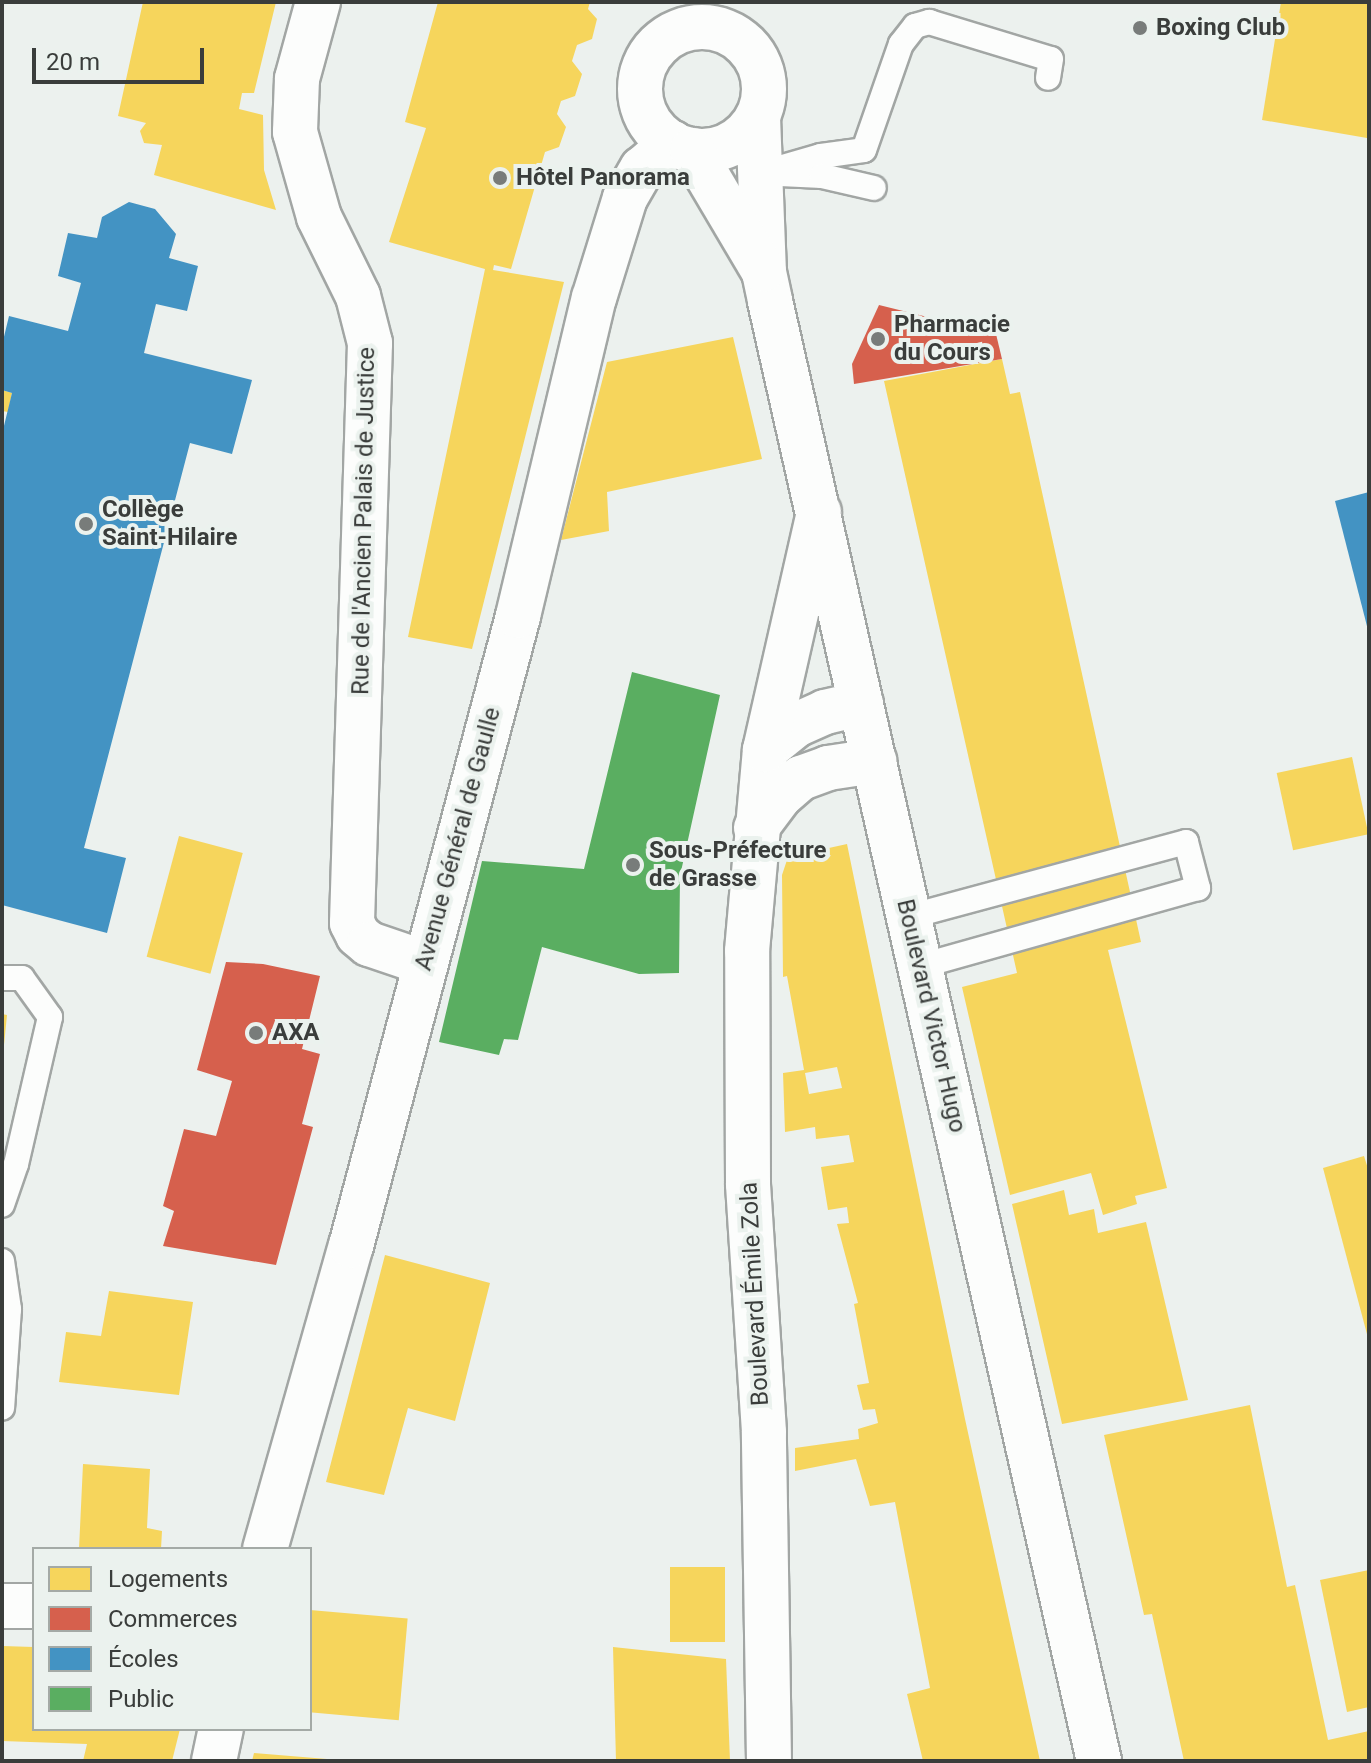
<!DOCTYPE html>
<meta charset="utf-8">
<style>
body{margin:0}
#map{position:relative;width:1371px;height:1763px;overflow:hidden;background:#ecf1ee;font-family:Roboto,sans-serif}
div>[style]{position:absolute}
.homes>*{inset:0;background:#f6d55c;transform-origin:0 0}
.shops>*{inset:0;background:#d6604d}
.schools>*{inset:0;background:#4393c3}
.public>*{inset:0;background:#5aae61}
.roads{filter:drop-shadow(2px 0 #a2a6a4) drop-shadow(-2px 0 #a2a6a4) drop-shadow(0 2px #a2a6a4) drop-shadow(0 -2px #a2a6a4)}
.lane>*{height:24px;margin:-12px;padding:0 12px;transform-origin:12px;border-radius:12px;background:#fcfdfc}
.street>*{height:44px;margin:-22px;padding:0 22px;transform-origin:22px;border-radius:22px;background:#fcfdfc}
.secondary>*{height:44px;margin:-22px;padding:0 22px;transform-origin:22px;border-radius:22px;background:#fcfdfc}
.primary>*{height:44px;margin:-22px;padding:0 22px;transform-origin:22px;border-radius:22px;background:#fcfdfc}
.primary>.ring{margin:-22px;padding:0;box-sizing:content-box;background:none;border:44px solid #fcfdfc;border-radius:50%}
.dots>*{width:22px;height:22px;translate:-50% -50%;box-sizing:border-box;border:4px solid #ebf2ee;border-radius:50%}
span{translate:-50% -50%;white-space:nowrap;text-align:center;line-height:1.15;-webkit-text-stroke:8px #ebf2ee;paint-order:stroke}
.poi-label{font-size:24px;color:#3a3d3b;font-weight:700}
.left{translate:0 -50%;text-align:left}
.street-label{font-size:24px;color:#3a3d3b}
.frame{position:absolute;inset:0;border:4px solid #3a3d3b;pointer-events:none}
.legend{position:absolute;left:32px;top:1547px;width:280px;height:184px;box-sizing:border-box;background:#ebf2ee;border:2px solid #a4aaa6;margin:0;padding:10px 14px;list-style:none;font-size:24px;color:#3a3d3b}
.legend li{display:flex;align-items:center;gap:16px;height:40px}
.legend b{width:40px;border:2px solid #a4aaa6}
.scale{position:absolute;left:32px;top:48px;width:172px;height:36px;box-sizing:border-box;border:4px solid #3a3d3b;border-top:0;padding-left:10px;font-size:24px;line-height:28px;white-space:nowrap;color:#3a3d3b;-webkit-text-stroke:6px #ebf2ee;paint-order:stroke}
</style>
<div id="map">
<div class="homes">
<i style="clip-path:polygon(143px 2px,276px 2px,254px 93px,242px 93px,239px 109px,263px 115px,264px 170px,276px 210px,154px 175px,162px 145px,144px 143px,140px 131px,146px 123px,118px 116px)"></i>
<i style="clip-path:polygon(438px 2px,590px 2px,588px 9px,597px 19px,592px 39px,577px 45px,572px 61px,582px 74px,575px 96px,561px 101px,557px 114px,566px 127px,559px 147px,545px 152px,511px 269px,494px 265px,493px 270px,564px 282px,472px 649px,408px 637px,485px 269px,389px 242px,426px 128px,405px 122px)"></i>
<i style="clip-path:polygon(1281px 2px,1369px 2px,1367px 138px,1262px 120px)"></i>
<i style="clip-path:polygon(733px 337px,762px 459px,607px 492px,609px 531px,561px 540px,607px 362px)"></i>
<i style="clip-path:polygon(1002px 359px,1010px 394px,1020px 392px,1141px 942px,1108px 950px,1167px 1188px,1135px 1196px,1137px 1204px,1103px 1215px,1091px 1173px,1010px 1195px,962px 987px,1017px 973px,884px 381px)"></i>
<i style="clip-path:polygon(2px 390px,12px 393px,8px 412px,2px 411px)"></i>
<i style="left:1352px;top:757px;width:79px;height:77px;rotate:78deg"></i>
<i style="left:179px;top:836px;width:66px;height:125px;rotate:15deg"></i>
<i style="clip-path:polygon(evenodd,847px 844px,965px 1419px,1040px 1761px,923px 1761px,907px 1694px,930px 1688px,895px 1502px,870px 1506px,856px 1459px,795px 1471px,795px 1448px,859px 1439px,858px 1429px,878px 1423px,875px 1409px,863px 1410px,857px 1385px,869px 1383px,854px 1304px,858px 1303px,837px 1224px,849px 1223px,847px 1207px,828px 1210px,821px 1167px,854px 1162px,849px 1135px,816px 1139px,815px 1127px,785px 1132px,783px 1073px,804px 1070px,787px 976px,783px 977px,782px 875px,788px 857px,847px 844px,837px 1067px,842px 1088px,809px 1094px,805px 1073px,837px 1067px)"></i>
<i style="clip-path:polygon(2px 1014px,7px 1015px,4px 1045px,2px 1045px)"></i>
<i style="clip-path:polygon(1364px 1156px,1369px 1172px,1368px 1338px,1323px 1168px)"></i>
<i style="clip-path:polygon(1064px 1190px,1069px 1215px,1094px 1209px,1098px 1233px,1146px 1222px,1188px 1400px,1062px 1424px,1012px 1204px)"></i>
<i style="clip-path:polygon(385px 1255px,490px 1283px,455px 1421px,408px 1408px,384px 1495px,326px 1482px)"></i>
<i style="clip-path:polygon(109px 1291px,193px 1302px,179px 1395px,59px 1382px,66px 1332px,101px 1336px)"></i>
<i style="clip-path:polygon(1250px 1405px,1287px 1587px,1295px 1585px,1328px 1740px,1369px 1731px,1369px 1761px,1184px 1761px,1152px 1614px,1144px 1615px,1104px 1435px)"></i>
<i style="clip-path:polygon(83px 1464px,150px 1469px,147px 1528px,162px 1531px,161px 1549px,79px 1549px)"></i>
<i style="left:670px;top:1567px;width:55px;height:75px"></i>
<i style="clip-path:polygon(1369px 1570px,1369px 1707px,1347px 1712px,1320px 1580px)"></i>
<i style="left:310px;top:1610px;width:98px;height:102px;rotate:5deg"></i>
<i style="clip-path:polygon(2px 1646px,34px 1647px,34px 1729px,180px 1729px,172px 1761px,83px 1761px,87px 1744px,2px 1741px)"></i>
<i style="clip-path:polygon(613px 1647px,726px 1659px,730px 1761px,616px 1761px)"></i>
<i style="clip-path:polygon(254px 1753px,327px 1759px,327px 1761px,252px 1761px)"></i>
</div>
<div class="shops">
<i style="clip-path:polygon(879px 305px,996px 334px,1002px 359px,854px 384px,852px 364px)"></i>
<i style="clip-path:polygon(226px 962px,263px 964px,320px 976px,302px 1049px,320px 1054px,302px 1124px,313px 1127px,276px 1265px,163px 1246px,174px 1211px,163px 1206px,184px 1129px,216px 1136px,232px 1081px,197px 1070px)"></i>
</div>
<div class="schools">
<i style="clip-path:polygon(129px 202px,155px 209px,176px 234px,169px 258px,198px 266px,187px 311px,156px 304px,144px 353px,252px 380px,232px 454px,190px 443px,84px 848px,126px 858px,107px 933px,2px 905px,2px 434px,12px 393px,2px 390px,2px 345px,9px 316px,68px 331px,81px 283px,58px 276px,68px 233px,97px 238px,102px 217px)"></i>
<i style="clip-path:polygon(1369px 492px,1369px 630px,1368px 630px,1335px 501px)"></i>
</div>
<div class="public">
<i style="clip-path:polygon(632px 672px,720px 695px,680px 876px,679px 973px,639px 974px,542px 947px,518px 1040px,504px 1039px,499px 1055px,439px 1042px,482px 861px,584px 869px)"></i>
</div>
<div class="roads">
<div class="lane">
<i style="left:762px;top:173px;width:61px;rotate:-16.1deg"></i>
<i style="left:821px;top:156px;width:43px;rotate:-7.9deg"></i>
<i style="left:864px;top:150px;width:112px;rotate:-70.8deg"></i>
<i style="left:901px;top:44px;width:23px;rotate:-52deg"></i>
<i style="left:915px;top:26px;width:15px;rotate:-16deg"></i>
<i style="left:929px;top:22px;width:127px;rotate:16.9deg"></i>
<i style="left:1051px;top:59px;width:19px;rotate:99deg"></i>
<i style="left:780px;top:174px;width:42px;rotate:2.7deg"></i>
<i style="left:822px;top:176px;width:53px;rotate:13deg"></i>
<i style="left:908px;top:917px;width:288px;rotate:-15.1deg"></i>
<i style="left:1186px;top:842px;width:48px;rotate:75.4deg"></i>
<i style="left:1198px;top:888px;width:289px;rotate:164.3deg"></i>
<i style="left:2px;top:978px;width:20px"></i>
<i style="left:22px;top:978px;width:48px;rotate:54.3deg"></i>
<i style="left:50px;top:1017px;width:151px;rotate:103deg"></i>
<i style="left:16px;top:1164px;width:43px;rotate:108.9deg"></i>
<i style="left:2px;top:1261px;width:49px;rotate:81.7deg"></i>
<i style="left:9px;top:1309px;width:99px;rotate:94deg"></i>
</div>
<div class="street">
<i style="left:318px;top:2px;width:80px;rotate:105.3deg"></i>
<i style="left:297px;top:79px;width:53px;rotate:92.2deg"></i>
<i style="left:295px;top:132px;width:88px;rotate:74.2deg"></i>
<i style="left:319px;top:217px;width:88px;rotate:63.7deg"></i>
<i style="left:358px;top:296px;width:49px;rotate:75.7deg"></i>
<i style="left:370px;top:343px;width:580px;rotate:91.78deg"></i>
<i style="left:352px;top:923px;width:13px;rotate:63deg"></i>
<i style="left:358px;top:935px;width:14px;rotate:39deg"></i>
<i style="left:369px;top:944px;width:59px;rotate:18.7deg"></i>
<i style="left:2px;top:1606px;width:32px"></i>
</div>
<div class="secondary">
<i style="left:765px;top:750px;width:40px;rotate:-39deg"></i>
<i style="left:796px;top:725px;width:32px;rotate:-24deg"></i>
<i style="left:825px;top:712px;width:37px;rotate:-13deg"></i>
<i style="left:756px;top:828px;width:39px;rotate:-53deg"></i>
<i style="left:779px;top:797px;width:29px;rotate:-41deg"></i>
<i style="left:801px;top:778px;width:29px;rotate:-20deg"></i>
<i style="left:828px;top:768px;width:47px;rotate:-8.7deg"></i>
<i style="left:265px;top:1549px;width:315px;rotate:-74.2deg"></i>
<i style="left:351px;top:1246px;width:652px;rotate:-75.15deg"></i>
<i style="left:518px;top:616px;width:327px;rotate:-76.6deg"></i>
<i style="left:594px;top:298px;width:105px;rotate:-72.8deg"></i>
<i style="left:625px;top:198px;width:34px;rotate:-60deg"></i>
<i style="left:642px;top:169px;width:40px;rotate:-41deg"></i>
<i style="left:214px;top:1761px;width:33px;rotate:-78deg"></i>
<i style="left:769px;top:1761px;width:329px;rotate:-90.9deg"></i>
<i style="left:764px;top:1432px;width:249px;rotate:-93.7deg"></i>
<i style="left:748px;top:1184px;width:233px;rotate:-90.2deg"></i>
<i style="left:747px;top:951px;width:202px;rotate:-84.9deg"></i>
<i style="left:765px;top:750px;width:244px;rotate:-77.2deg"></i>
</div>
<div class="primary">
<i class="ring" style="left:640px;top:27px;width:80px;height:80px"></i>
<i style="left:758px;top:117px;width:155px;rotate:87.8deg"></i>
<i style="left:764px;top:272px;width:30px;rotate:78deg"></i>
<i style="left:770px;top:301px;width:1497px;rotate:77.3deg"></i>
<i style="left:692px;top:150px;width:139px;rotate:59.4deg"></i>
</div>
</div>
<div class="dots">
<i style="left:1140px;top:28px;background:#787c7a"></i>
<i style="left:500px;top:178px;background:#787c7a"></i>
<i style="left:878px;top:339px;background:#787c7a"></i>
<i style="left:86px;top:524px;background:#787c7a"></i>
<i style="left:633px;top:865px;background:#787c7a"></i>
<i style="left:256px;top:1033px;background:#787c7a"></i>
</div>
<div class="poi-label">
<span class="left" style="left:1156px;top:28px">Boxing Club</span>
<span class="left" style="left:516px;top:178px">Hôtel Panorama</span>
<span class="left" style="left:894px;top:339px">Pharmacie<br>du Cours</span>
<span class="left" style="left:102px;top:524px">Collège<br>Saint-Hilaire</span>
<span class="left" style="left:649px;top:865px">Sous-Préfecture<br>de Grasse</span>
<span class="left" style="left:272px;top:1033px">AXA</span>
</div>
<div class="street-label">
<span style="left:364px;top:521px;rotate:-89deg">Rue de l'Ancien Palais de Justice</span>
<span style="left:458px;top:839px;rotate:-75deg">Avenue Général de Gaulle</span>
<span style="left:931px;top:1016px;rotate:77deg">Boulevard Victor Hugo</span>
<span style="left:755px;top:1294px;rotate:-93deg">Boulevard Émile Zola</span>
</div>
<div class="frame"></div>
<ul class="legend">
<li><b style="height:22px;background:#f6d55c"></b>Logements</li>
<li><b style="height:22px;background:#d6604d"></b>Commerces</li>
<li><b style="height:22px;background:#4393c3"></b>Écoles</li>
<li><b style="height:22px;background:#5aae61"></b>Public</li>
</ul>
<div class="scale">20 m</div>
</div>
